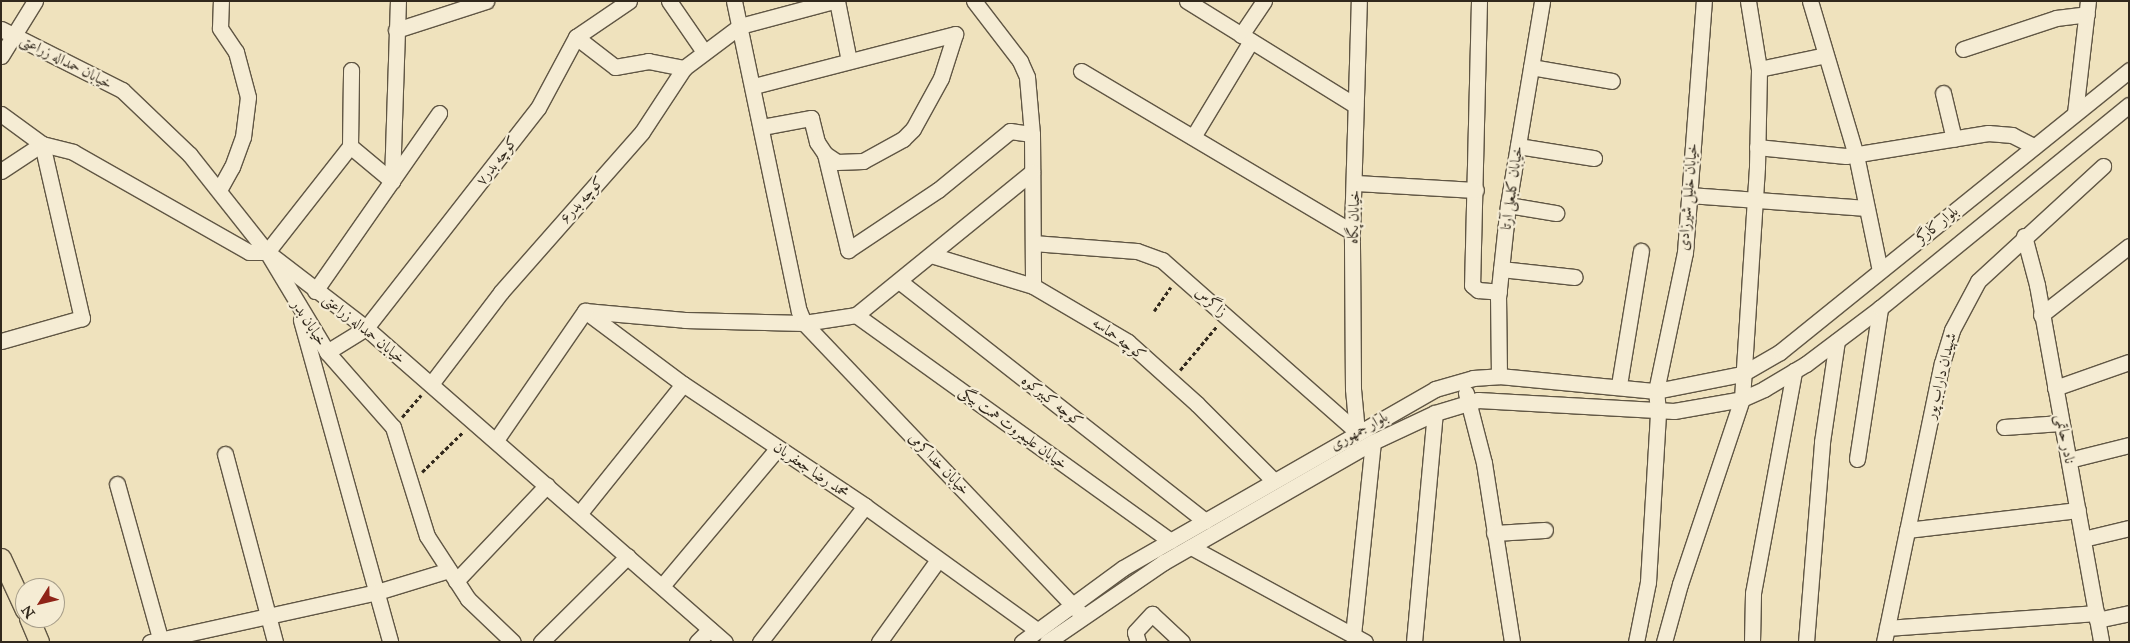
<!DOCTYPE html>
<meta charset="utf-8">
<style>
body{margin:0}
#map{position:relative;width:2130px;height:643px;overflow:hidden;background:#efe2bd;font-family:"IM FELL Great Primer",Amiri,serif}
div>[style]{position:absolute}
.path>*{height:2.5px;margin-top:-1.25px;transform-origin:0;background:repeating-linear-gradient(90deg,#31281c 0 4px,transparent 0 6.5px)}
.roads{filter:drop-shadow(1px 0 #605644) drop-shadow(-1px 0 #605644) drop-shadow(0 1px #605644) drop-shadow(0 -1px #605644)}
.minor>*{height:15px;margin:-7.5px;padding:0 7.5px;transform-origin:7.5px;border-radius:7.5px;background:#f5ecd4}
.major>*{height:19px;margin:-9.5px;padding:0 9.5px;transform-origin:9.5px;border-radius:9.5px;background:#efe2bd}
span{translate:-50% -50%;white-space:nowrap;text-align:center;line-height:1.15;-webkit-text-stroke:4.5px #f5ecd4;paint-order:stroke}
.street-label{font-size:15px;color:#31281c}
.frame{position:absolute;inset:0;border:2px solid #31281c;pointer-events:none}
.north{position:absolute;left:15px;top:578px;width:50px;height:50px;box-sizing:border-box;background:#f5ecd4;border:1px solid #a79e8a;border-radius:50%;rotate:234deg;font-size:14px;font-weight:700;line-height:20px;text-align:center;color:#31281c}
.north::after{content:'';display:block;margin:auto;width:18px;height:22px;background:#8f2418;clip-path:polygon(50% 0,100% 100%,50% 72%,0 100%)}
</style>
<div id="map">
<div class="path">
<i style="left:1154px;top:311px;width:29px;rotate:-55deg"></i>
<i style="left:1180px;top:370px;width:57px;rotate:-49.9deg"></i>
<i style="left:402px;top:417px;width:29px;rotate:-49deg"></i>
<i style="left:422px;top:472px;width:57px;rotate:-44.3deg"></i>
</div>
<div class="roads">
<div class="minor">
<i style="left:669px;top:1px;width:62px;rotate:55.5deg"></i>
<i style="left:734px;top:1px;width:317px;rotate:78.2deg"></i>
<i style="left:799px;top:311px;width:13px;rotate:67deg"></i>
<i style="left:804px;top:323px;width:399px;rotate:46.4deg"></i>
<i style="left:837px;top:1px;width:61px;rotate:78.7deg"></i>
<i style="left:974px;top:1px;width:76px;rotate:52.5deg"></i>
<i style="left:1020px;top:61px;width:17px;rotate:66deg"></i>
<i style="left:1027px;top:77px;width:57px;rotate:85deg"></i>
<i style="left:1032px;top:134px;width:152px;rotate:89.6deg"></i>
<i style="left:1187px;top:1px;width:198px;rotate:31.8deg"></i>
<i style="left:1479px;top:1px;width:284px;rotate:91.4deg"></i>
<i style="left:1472px;top:285px;width:8px;rotate:40deg"></i>
<i style="left:1478px;top:290px;width:21px;rotate:5deg"></i>
<i style="left:1810px;top:1px;width:161px;rotate:73.4deg"></i>
<i style="left:1856px;top:155px;width:118px;rotate:78.3deg"></i>
<i style="left:1px;top:29px;width:136px;rotate:26.8deg"></i>
<i style="left:122px;top:90px;width:94px;rotate:43.7deg"></i>
<i style="left:190px;top:155px;width:124px;rotate:51.6deg"></i>
<i style="left:267px;top:252px;width:125px;rotate:37.5deg"></i>
<i style="left:366px;top:328px;width:477px;rotate:41.2deg"></i>
<i style="left:396px;top:30px;width:95px;rotate:-17.9deg"></i>
<i style="left:1241px;top:35px;width:41px;rotate:-55.9deg"></i>
<i style="left:576px;top:37px;width:49px;rotate:37.6deg"></i>
<i style="left:615px;top:67px;width:34px;rotate:-10deg"></i>
<i style="left:648px;top:61px;width:37px;rotate:11deg"></i>
<i style="left:1963px;top:49px;width:98px;rotate:-18.4deg"></i>
<i style="left:2056px;top:18px;width:31px;rotate:-7deg"></i>
<i style="left:1px;top:56px;width:65px;rotate:-58.3deg"></i>
<i style="left:1531px;top:67px;width:82px;rotate:9.8deg"></i>
<i style="left:1759px;top:69px;width:68px;rotate:-11.8deg"></i>
<i style="left:1081px;top:71px;width:315px;rotate:30.7deg"></i>
<i style="left:754px;top:86px;width:208px;rotate:-14.5deg"></i>
<i style="left:1943px;top:93px;width:47px;rotate:76.6deg"></i>
<i style="left:2075px;top:113px;width:113px;rotate:-83.4deg"></i>
<i style="left:1px;top:114px;width:51px;rotate:36.2deg"></i>
<i style="left:42px;top:144px;width:32px;rotate:14deg"></i>
<i style="left:73px;top:152px;width:202px;rotate:29.6deg"></i>
<i style="left:249px;top:252px;width:18px"></i>
<i style="left:267px;top:252px;width:117px;rotate:59deg"></i>
<i style="left:327px;top:352px;width:100px;rotate:48.7deg"></i>
<i style="left:393px;top:427px;width:114px;rotate:72.7deg"></i>
<i style="left:427px;top:536px;width:75px;rotate:56.9deg"></i>
<i style="left:468px;top:599px;width:62px;rotate:43.7deg"></i>
<i style="left:762px;top:127px;width:50px;rotate:-10.4deg"></i>
<i style="left:811px;top:118px;width:25px;rotate:76deg"></i>
<i style="left:817px;top:142px;width:14px;rotate:56deg"></i>
<i style="left:825px;top:154px;width:99px;rotate:76.5deg"></i>
<i style="left:848px;top:250px;width:108px;rotate:-33.7deg"></i>
<i style="left:938px;top:190px;width:93px;rotate:-39.3deg"></i>
<i style="left:1010px;top:131px;width:22px;rotate:8deg"></i>
<i style="left:1193px;top:137px;width:112px;rotate:-58.9deg"></i>
<i style="left:350px;top:146px;width:55px;rotate:39.8deg"></i>
<i style="left:1518px;top:146px;width:77px;rotate:9deg"></i>
<i style="left:1757px;top:147px;width:89px;rotate:5.8deg"></i>
<i style="left:1846px;top:156px;width:144px;rotate:-9.2deg"></i>
<i style="left:1988px;top:133px;width:24px;rotate:5deg"></i>
<i style="left:2012px;top:135px;width:25px;rotate:27deg"></i>
<i style="left:825px;top:154px;width:14px;rotate:34deg"></i>
<i style="left:837px;top:162px;width:26px;rotate:-2deg"></i>
<i style="left:863px;top:161px;width:46px;rotate:-28.8deg"></i>
<i style="left:903px;top:139px;width:14px;rotate:-45deg"></i>
<i style="left:913px;top:129px;width:58px;rotate:-61.2deg"></i>
<i style="left:941px;top:78px;width:46px;rotate:-72.3deg"></i>
<i style="left:1px;top:171px;width:49px;rotate:-33.4deg"></i>
<i style="left:42px;top:144px;width:179px;rotate:77.1deg"></i>
<i style="left:82px;top:318px;width:84px;rotate:164.1deg"></i>
<i style="left:392px;top:181px;width:180px;rotate:-88.1deg"></i>
<i style="left:1355px;top:183px;width:121px;rotate:3.3deg"></i>
<i style="left:219px;top:190px;width:26px;rotate:-61deg"></i>
<i style="left:232px;top:167px;width:32px;rotate:-70deg"></i>
<i style="left:243px;top:137px;width:40px;rotate:-82.9deg"></i>
<i style="left:248px;top:97px;width:47px;rotate:-104.9deg"></i>
<i style="left:236px;top:52px;width:29px;rotate:-124deg"></i>
<i style="left:220px;top:28px;width:27px;rotate:-88deg"></i>
<i style="left:1689px;top:195px;width:178px;rotate:4.2deg"></i>
<i style="left:1508px;top:205px;width:49px;rotate:9.5deg"></i>
<i style="left:2024px;top:236px;width:51px;rotate:75.1deg"></i>
<i style="left:2037px;top:285px;width:363px;rotate:79.8deg"></i>
<i style="left:1033px;top:243px;width:104px;rotate:4.4deg"></i>
<i style="left:1137px;top:251px;width:27px;rotate:20deg"></i>
<i style="left:1162px;top:260px;width:260px;rotate:41.4deg"></i>
<i style="left:267px;top:252px;width:135px;rotate:-51.9deg"></i>
<i style="left:350px;top:146px;width:76px;rotate:-89.2deg"></i>
<i style="left:931px;top:255px;width:107px;rotate:16.9deg"></i>
<i style="left:1033px;top:286px;width:110px;rotate:30.5deg"></i>
<i style="left:1128px;top:342px;width:93px;rotate:41.9deg"></i>
<i style="left:1197px;top:404px;width:107px;rotate:45deg"></i>
<i style="left:1501px;top:269px;width:74px;rotate:6.2deg"></i>
<i style="left:899px;top:281px;width:389px;rotate:38.1deg"></i>
<i style="left:315px;top:291px;width:217px;rotate:-55.1deg"></i>
<i style="left:585px;top:311px;width:122px;rotate:36.7deg"></i>
<i style="left:683px;top:384px;width:219px;rotate:33.8deg"></i>
<i style="left:865px;top:506px;width:213px;rotate:35.8deg"></i>
<i style="left:585px;top:311px;width:100px;rotate:5.1deg"></i>
<i style="left:685px;top:320px;width:119px;rotate:1.4deg"></i>
<i style="left:804px;top:323px;width:53px;rotate:-8.7deg"></i>
<i style="left:856px;top:315px;width:227px;rotate:-39.1deg"></i>
<i style="left:856px;top:315px;width:387px;rotate:35.7deg"></i>
<i style="left:2041px;top:315px;width:112px;rotate:-38.1deg"></i>
<i style="left:301px;top:320px;width:334px;rotate:74.5deg"></i>
<i style="left:327px;top:352px;width:46px;rotate:-31.6deg"></i>
<i style="left:366px;top:328px;width:279px;rotate:-52deg"></i>
<i style="left:538px;top:108px;width:81px;rotate:-61.8deg"></i>
<i style="left:576px;top:37px;width:64px;rotate:-34.2deg"></i>
<i style="left:1499px;top:376px;width:78px;rotate:-90.7deg"></i>
<i style="left:1498px;top:298px;width:94px;rotate:-83.9deg"></i>
<i style="left:1508px;top:205px;width:207px;rotate:-80.5deg"></i>
<i style="left:431px;top:384px;width:116px;rotate:-52.7deg"></i>
<i style="left:501px;top:292px;width:213px;rotate:-48.6deg"></i>
<i style="left:642px;top:132px;width:77px;rotate:-56.7deg"></i>
<i style="left:684px;top:68px;width:70px;rotate:-36.9deg"></i>
<i style="left:740px;top:26px;width:96px;rotate:-15deg"></i>
<i style="left:1619px;top:385px;width:136px;rotate:-80.7deg"></i>
<i style="left:2055px;top:388px;width:78px;rotate:-19.4deg"></i>
<i style="left:1466px;top:393px;width:72px;rotate:75.6deg"></i>
<i style="left:1484px;top:463px;width:181px;rotate:81.1deg"></i>
<i style="left:2004px;top:427px;width:57px;rotate:-4deg"></i>
<i style="left:1357px;top:432px;width:43px;rotate:-95.3deg"></i>
<i style="left:1353px;top:389px;width:157px;rotate:-90.4deg"></i>
<i style="left:1352px;top:232px;width:231px;rotate:-88.3deg"></i>
<i style="left:496px;top:440px;width:157px;rotate:-55.4deg"></i>
<i style="left:225px;top:454px;width:195px;rotate:75.1deg"></i>
<i style="left:1857px;top:459px;width:153px;rotate:-81.3deg"></i>
<i style="left:2069px;top:460px;width:62px;rotate:-14deg"></i>
<i style="left:117px;top:484px;width:164px;rotate:74.4deg"></i>
<i style="left:579px;top:514px;width:166px;rotate:-51.3deg"></i>
<i style="left:1907px;top:530px;width:172px;rotate:-6.7deg"></i>
<i style="left:1494px;top:533px;width:51px;rotate:-3.4deg"></i>
<i style="left:2083px;top:539px;width:47px;rotate:-13.4deg"></i>
<i style="left:1191px;top:547px;width:198px;rotate:28.6deg"></i>
<i style="left:456px;top:581px;width:132px;rotate:-46.5deg"></i>
<i style="left:662px;top:586px;width:180px;rotate:-50deg"></i>
<i style="left:2097px;top:620px;width:33px;rotate:-12deg"></i>
<i style="left:1887px;top:628px;width:210px;rotate:-4.1deg"></i>
<i style="left:1353px;top:635px;width:194px;rotate:-84.1deg"></i>
<i style="left:150px;top:642px;width:232px;rotate:-12.4deg"></i>
<i style="left:377px;top:592px;width:75px;rotate:-17deg"></i>
<i style="left:541px;top:642px;width:122px;rotate:-44.7deg"></i>
<i style="left:697px;top:642px;width:18px;rotate:-45deg"></i>
<i style="left:760px;top:642px;width:172px;rotate:-52.3deg"></i>
<i style="left:879px;top:642px;width:101px;rotate:-54.3deg"></i>
<i style="left:1022px;top:642px;width:125px;rotate:-36.2deg"></i>
<i style="left:1123px;top:568px;width:360px;rotate:-29.8deg"></i>
<i style="left:1435px;top:389px;width:40px;rotate:-16deg"></i>
<i style="left:1473px;top:378px;width:26px;rotate:-4deg"></i>
<i style="left:1499px;top:376px;width:158px;rotate:5.5deg"></i>
<i style="left:1656px;top:391px;width:88px;rotate:-11.2deg"></i>
<i style="left:1742px;top:374px;width:44px;rotate:-30.1deg"></i>
<i style="left:1780px;top:352px;width:449px;rotate:-38.9deg"></i>
<i style="left:1047px;top:642px;width:142px;rotate:-34.4deg"></i>
<i style="left:1164px;top:562px;width:241px;rotate:-29.9deg"></i>
<i style="left:1373px;top:442px;width:68px;rotate:-25.1deg"></i>
<i style="left:1435px;top:413px;width:45px;rotate:-16.8deg"></i>
<i style="left:1478px;top:400px;width:196px;rotate:3.2deg"></i>
<i style="left:1674px;top:411px;width:69px;rotate:-10deg"></i>
<i style="left:1742px;top:399px;width:24px;rotate:-24deg"></i>
<i style="left:1764px;top:389px;width:49px;rotate:-30.8deg"></i>
<i style="left:1806px;top:364px;width:93px;rotate:-37.1deg"></i>
<i style="left:1880px;top:308px;width:321px;rotate:-39.2deg"></i>
<i style="left:1138px;top:642px;width:10px;rotate:-107deg"></i>
<i style="left:1135px;top:632px;width:25px;rotate:-47deg"></i>
<i style="left:1152px;top:614px;width:41px;rotate:43deg"></i>
<i style="left:1414px;top:642px;width:230px;rotate:-84.8deg"></i>
<i style="left:1636px;top:642px;width:61px;rotate:-78.7deg"></i>
<i style="left:1648px;top:582px;width:170px;rotate:-86.6deg"></i>
<i style="left:1658px;top:412px;width:21px;rotate:-95deg"></i>
<i style="left:1656px;top:391px;width:142px;rotate:-78.2deg"></i>
<i style="left:1685px;top:252px;width:252px;rotate:-85.7deg"></i>
<i style="left:1664px;top:642px;width:60px;rotate:-74.6deg"></i>
<i style="left:1680px;top:584px;width:195px;rotate:-71.5deg"></i>
<i style="left:1742px;top:399px;width:233px;rotate:-86.3deg"></i>
<i style="left:1757px;top:166px;width:97px;rotate:-88.8deg"></i>
<i style="left:1759px;top:69px;width:69px;rotate:-99.2deg"></i>
<i style="left:1752px;top:642px;width:49px;rotate:-88.8deg"></i>
<i style="left:1753px;top:593px;width:226px;rotate:-79.5deg"></i>
<i style="left:1806px;top:642px;width:201px;rotate:-85.4deg"></i>
<i style="left:1822px;top:442px;width:102px;rotate:-81.6deg"></i>
<i style="left:1884px;top:642px;width:285px;rotate:-78.3deg"></i>
<i style="left:1942px;top:363px;width:34px;rotate:-73deg"></i>
<i style="left:1952px;top:330px;width:55px;rotate:-62deg"></i>
<i style="left:1978px;top:281px;width:170px;rotate:-42.6deg"></i>
</div>
<div class="major">
<i style="left:1px;top:558px;width:57px;rotate:65.2deg"></i>
<i style="left:29px;top:618px;width:26px;rotate:67deg"></i>
</div>
</div>
<div class="street-label">
<span style="left:66px;top:62px;rotate:27deg">خیابان حمداله زراعتی</span>
<span style="left:497px;top:161px;rotate:-52deg">کوچه بدر۷</span>
<span style="left:1512px;top:188px;rotate:-82deg">خیابان کلبعلی آرتا</span>
<span style="left:1688px;top:197px;rotate:-85deg">خیابان خلیل شیرزادی</span>
<span style="left:582px;top:200px;rotate:-48deg">کوچه بدر۶</span>
<span style="left:1354px;top:217px;rotate:-88deg">خیابان پگاه</span>
<span style="left:1937px;top:225px;rotate:-39deg">بلوار کارگر</span>
<span style="left:1211px;top:302px;rotate:42deg">زاگرس</span>
<span style="left:309px;top:323px;rotate:57deg">خیابان بدر</span>
<span style="left:364px;top:329px;rotate:39deg">خیابان حمداله زراعتی</span>
<span style="left:1119px;top:339px;rotate:36deg">کوچه حماسه</span>
<span style="left:1941px;top:376px;rotate:-76deg">شهیدان داراب پور</span>
<span style="left:1052px;top:401px;rotate:38deg">کوچه کبیرکوه</span>
<span style="left:1013px;top:428px;rotate:36deg">خیابان علیمروت همت بیگی</span>
<span style="left:1359px;top:431px;rotate:-29deg">بلوار جمهوری</span>
<span style="left:2065px;top:439px;rotate:79deg">نادر حاتمی</span>
<span style="left:939px;top:464px;rotate:46deg">خیابان خداکرمی</span>
<span style="left:811px;top:470px;rotate:34deg">محمد رضا جعفریان</span>
</div>
<div class="frame"></div>
<div class="north">N</div>
</div>
